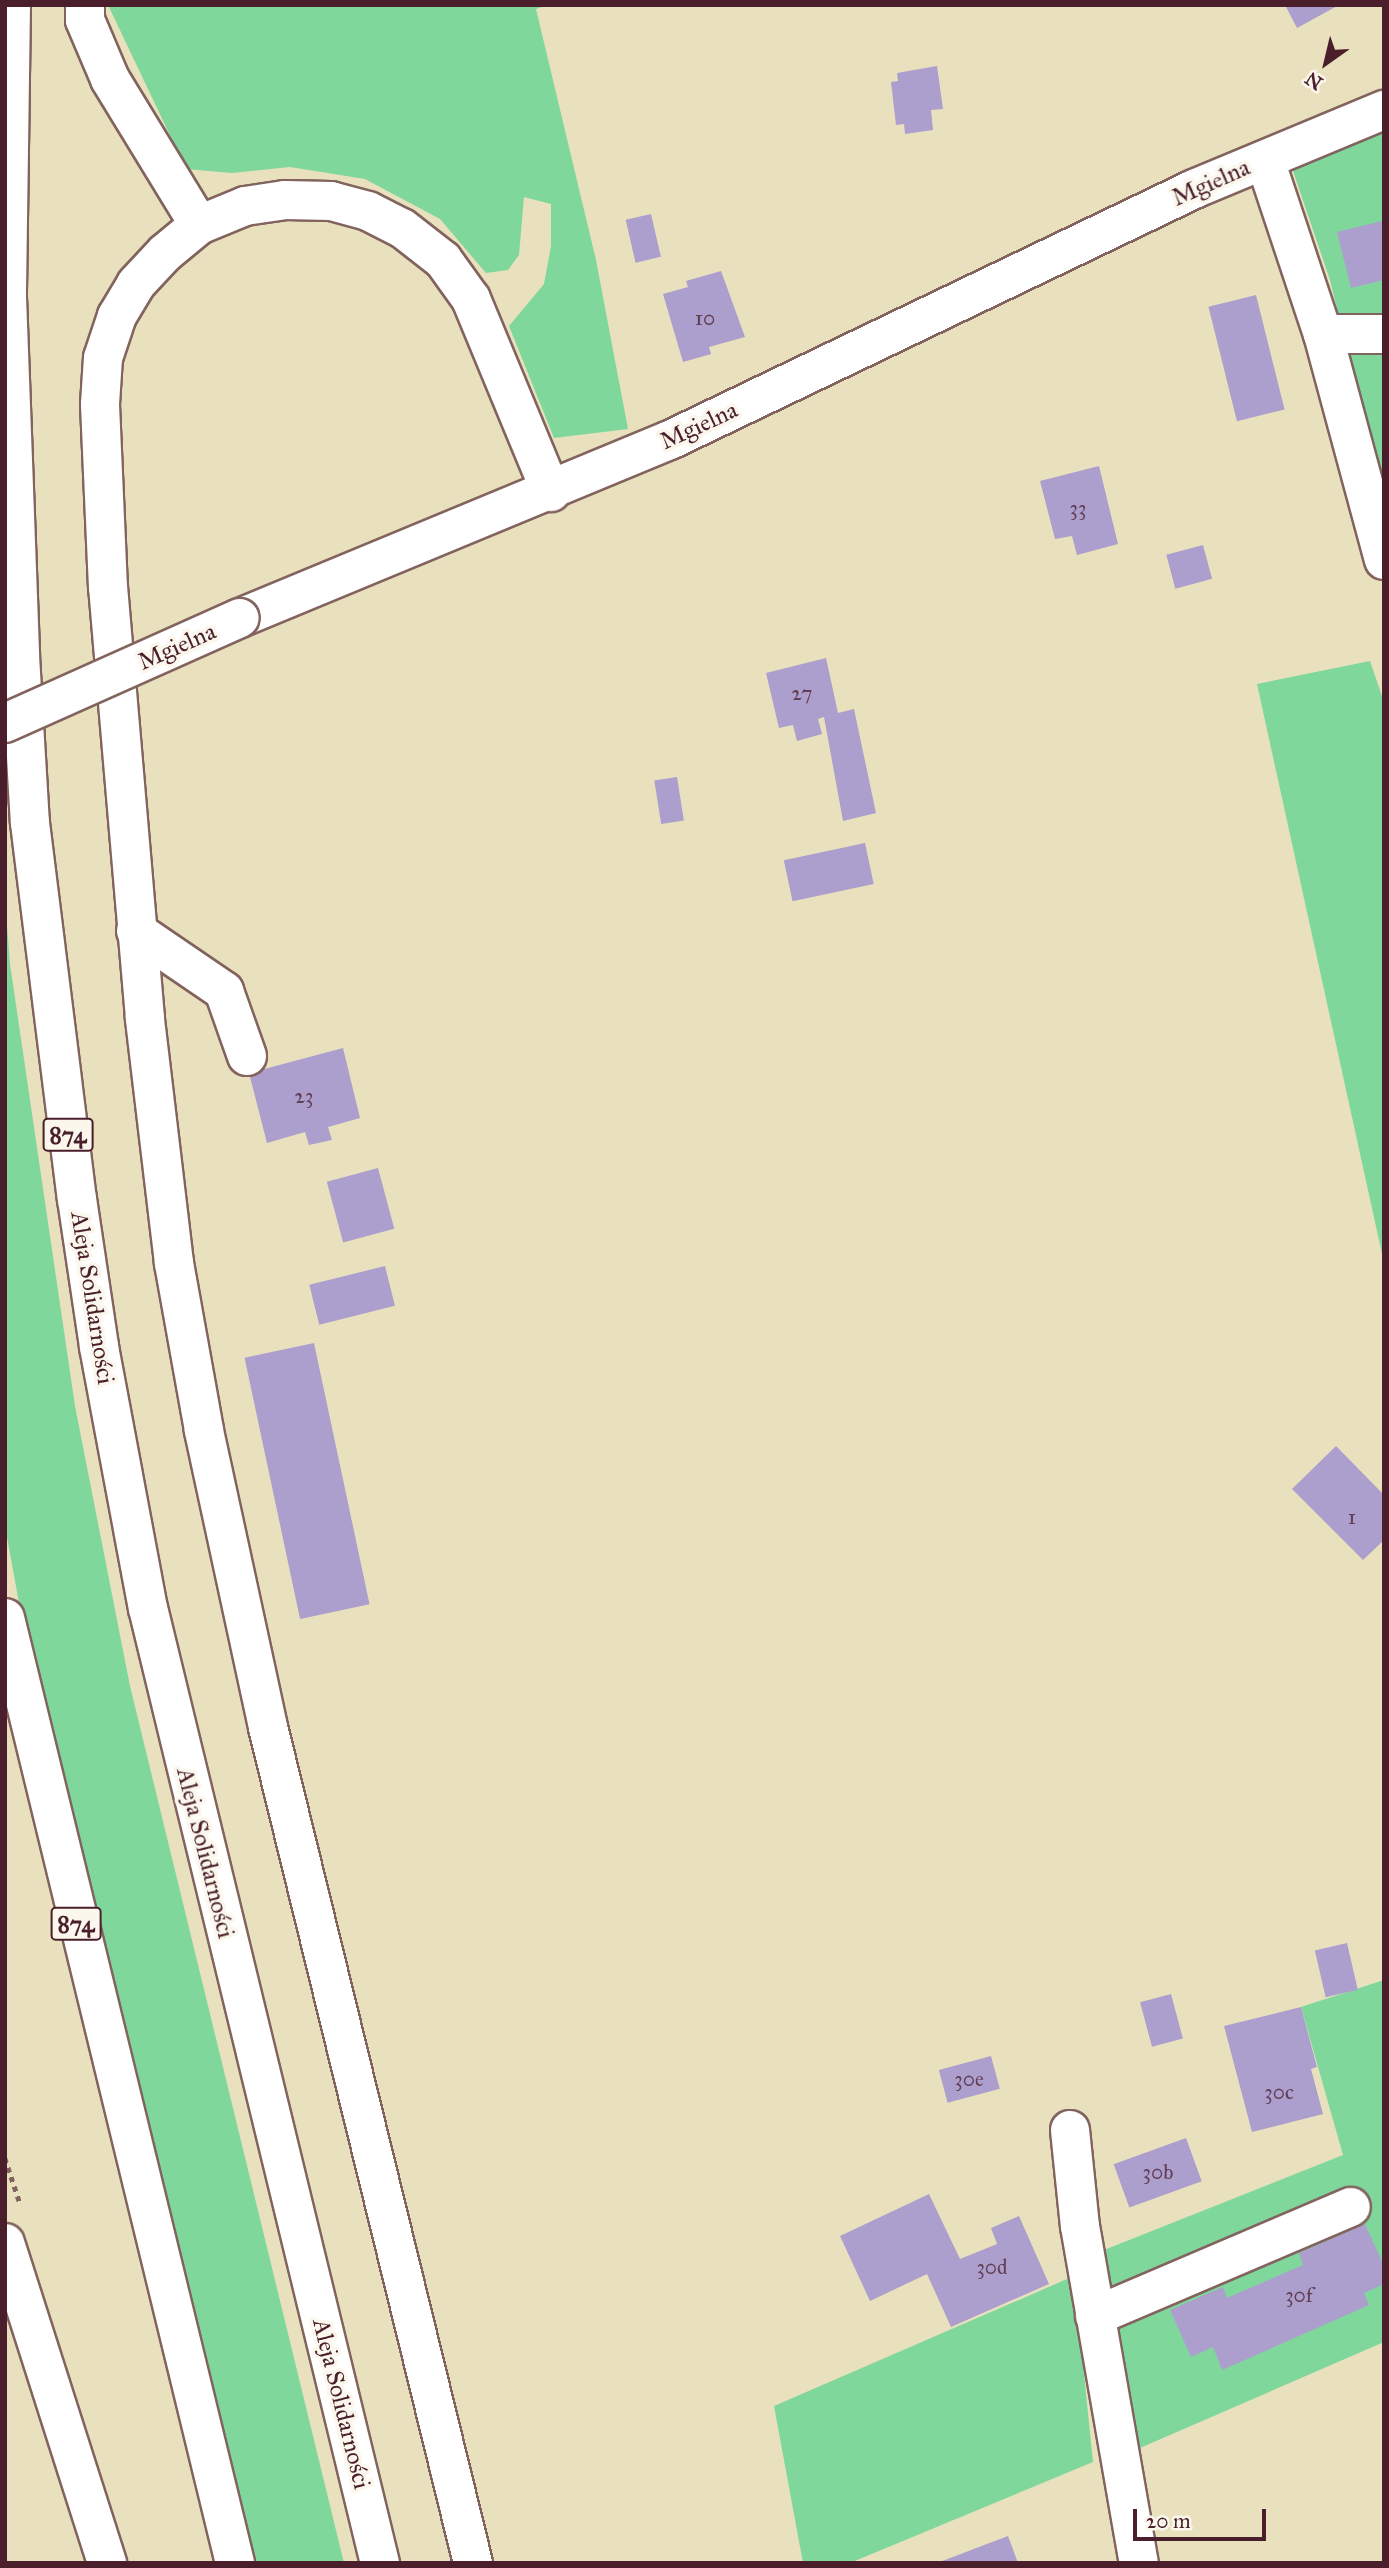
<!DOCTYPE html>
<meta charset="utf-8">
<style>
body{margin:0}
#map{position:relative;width:1389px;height:2568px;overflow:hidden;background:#e9e1be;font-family:"IM FELL Great Primer",serif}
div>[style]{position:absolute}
.green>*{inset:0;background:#7fd79c}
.building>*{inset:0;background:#ac9ecd;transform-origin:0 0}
.path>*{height:4.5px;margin-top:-2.25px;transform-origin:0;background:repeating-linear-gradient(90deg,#82635e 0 5px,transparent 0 10px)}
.roads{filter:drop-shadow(2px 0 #82635e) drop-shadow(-2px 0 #82635e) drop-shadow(0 2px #82635e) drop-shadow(0 -2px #82635e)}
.minor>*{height:38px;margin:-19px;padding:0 19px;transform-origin:19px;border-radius:19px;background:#fff}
.major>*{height:38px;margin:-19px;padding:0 19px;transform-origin:19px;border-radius:19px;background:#fff}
.bridges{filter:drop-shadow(2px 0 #82635e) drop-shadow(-2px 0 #82635e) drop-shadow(0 2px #82635e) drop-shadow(0 -2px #82635e)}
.minor-bridge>*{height:38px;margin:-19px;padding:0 19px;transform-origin:19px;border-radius:19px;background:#fff}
span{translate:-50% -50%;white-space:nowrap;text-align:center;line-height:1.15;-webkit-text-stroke:7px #fbf7ec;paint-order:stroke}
.number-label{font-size:21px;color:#623f54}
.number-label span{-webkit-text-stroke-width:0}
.shield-label span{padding:2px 5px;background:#fbf7ec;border:2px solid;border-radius:5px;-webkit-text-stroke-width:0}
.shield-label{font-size:23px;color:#4a1f2b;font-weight:700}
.street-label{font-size:24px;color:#4a1f2b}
.frame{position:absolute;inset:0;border:7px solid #4a1f2b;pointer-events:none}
.north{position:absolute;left:1291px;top:28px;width:70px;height:70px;-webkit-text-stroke:5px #fbf7ec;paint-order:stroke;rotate:214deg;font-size:19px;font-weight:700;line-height:28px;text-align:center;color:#4a1f2b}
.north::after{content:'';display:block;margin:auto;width:24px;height:32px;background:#4a1f2b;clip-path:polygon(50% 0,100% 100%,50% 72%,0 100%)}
.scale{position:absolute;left:1133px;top:2509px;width:133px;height:32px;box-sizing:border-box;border:4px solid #4a1f2b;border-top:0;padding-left:9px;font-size:21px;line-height:24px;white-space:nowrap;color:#4a1f2b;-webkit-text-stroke:5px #fbf7ec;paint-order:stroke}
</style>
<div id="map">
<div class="green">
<i style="clip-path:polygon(108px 5px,548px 5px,536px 9px,596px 260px,628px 429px,554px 438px,509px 326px,544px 284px,551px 246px,551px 204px,524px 197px,519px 255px,508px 270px,486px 273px,440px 219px,365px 179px,290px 167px,232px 173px,186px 169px)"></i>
<i style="clip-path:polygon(1384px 127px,1384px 480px,1378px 483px,1330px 280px,1292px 168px)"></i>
<i style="clip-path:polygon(1370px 661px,1384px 702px,1384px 1263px,1257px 684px)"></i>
<i style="clip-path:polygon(5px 898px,10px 964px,75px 1406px,130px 1686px,344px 2563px,249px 2563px,21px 1614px,5px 1526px)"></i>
<i style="clip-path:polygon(1384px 1980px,1384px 2342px,1140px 2448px,1104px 2250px,1343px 2155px,1301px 2007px)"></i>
<i style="clip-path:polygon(1074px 2276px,1093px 2462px,850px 2563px,803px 2563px,774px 2406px)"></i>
</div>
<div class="building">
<i style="clip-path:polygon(1285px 5px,1339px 5px,1297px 28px)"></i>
<i style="clip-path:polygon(937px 66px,943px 109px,931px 110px,933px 130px,905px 134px,904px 124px,896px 125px,891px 82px,898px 81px,897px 73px)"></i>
<i style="left:651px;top:214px;width:44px;height:26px;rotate:77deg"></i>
<i style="clip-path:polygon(1382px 221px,1384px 280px,1351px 288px,1337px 232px)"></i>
<i style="clip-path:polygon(721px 271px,745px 337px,709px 347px,711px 354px,683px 362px,663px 294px,688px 287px,686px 281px)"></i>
<i style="left:1256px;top:295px;width:118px;height:49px;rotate:76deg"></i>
<i style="clip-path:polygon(1099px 466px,1118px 544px,1077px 555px,1072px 536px,1055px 539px,1040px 481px)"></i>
<i style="left:1203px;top:545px;width:35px;height:38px;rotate:75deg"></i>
<i style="clip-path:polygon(826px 658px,838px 713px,854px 709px,876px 813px,843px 821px,824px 717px,818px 719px,822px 734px,797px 741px,793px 725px,779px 728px,766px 673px)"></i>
<i style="left:677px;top:777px;width:44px;height:23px;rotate:81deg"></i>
<i style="left:865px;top:843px;width:42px;height:83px;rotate:78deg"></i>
<i style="clip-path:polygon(343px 1048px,360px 1118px,328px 1127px,332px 1140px,309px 1145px,305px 1132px,267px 1143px,249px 1073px)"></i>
<i style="left:378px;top:1168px;width:63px;height:53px;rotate:75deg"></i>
<i style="left:385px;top:1266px;width:41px;height:78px;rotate:76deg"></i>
<i style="left:314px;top:1343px;width:267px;height:71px;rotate:78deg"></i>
<i style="clip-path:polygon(1336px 1446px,1384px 1495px,1384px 1540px,1363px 1560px,1292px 1489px)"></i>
<i style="left:1347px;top:1943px;width:48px;height:33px;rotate:77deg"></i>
<i style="left:1171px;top:1994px;width:46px;height:32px;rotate:75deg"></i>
<i style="clip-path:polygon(1301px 2007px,1317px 2067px,1311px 2069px,1323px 2114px,1252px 2132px,1224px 2026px)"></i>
<i style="left:991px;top:2056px;width:34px;height:54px;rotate:75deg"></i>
<i style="left:1186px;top:2138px;width:46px;height:77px;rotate:70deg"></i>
<i style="clip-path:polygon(929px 2194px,960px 2259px,997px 2244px,991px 2228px,1019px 2216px,1049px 2284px,951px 2327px,927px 2274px,870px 2301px,840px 2236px)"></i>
<i style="clip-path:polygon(1365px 2224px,1384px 2266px,1384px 2284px,1364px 2293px,1369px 2305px,1222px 2370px,1213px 2347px,1191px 2357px,1170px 2310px,1223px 2287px,1227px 2298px,1303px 2265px,1299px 2253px)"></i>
<i style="clip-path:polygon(1008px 2536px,1018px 2563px,937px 2563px)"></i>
</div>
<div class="path">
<i style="left:5px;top:2158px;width:47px;rotate:71.6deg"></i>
</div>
<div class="roads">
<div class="minor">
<i style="left:85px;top:5px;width:15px;rotate:90deg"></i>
<i style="left:85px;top:20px;width:64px;rotate:67deg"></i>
<i style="left:110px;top:79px;width:171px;rotate:58.6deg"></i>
<i style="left:1265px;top:160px;width:183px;rotate:71.6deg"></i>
<i style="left:1323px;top:334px;width:234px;rotate:74.9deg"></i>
<i style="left:1323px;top:334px;width:61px"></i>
<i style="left:240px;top:618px;width:465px;rotate:-22.5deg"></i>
<i style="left:670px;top:440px;width:581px;rotate:-25.59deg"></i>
<i style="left:1194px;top:189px;width:206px;rotate:-22.6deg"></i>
<i style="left:136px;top:931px;width:107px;rotate:34.3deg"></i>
<i style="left:224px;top:991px;width:69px;rotate:70.5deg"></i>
<i style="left:1070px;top:2130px;width:97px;rotate:84.1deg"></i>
<i style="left:1080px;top:2226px;width:342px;rotate:80.1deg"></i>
<i style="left:5px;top:2243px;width:336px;rotate:72.3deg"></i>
<i style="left:1095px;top:2316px;width:278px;rotate:-23.1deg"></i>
<i style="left:473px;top:2563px;width:861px;rotate:-103.78deg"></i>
<i style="left:268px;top:1727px;width:304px;rotate:-102.2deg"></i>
<i style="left:204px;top:1430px;width:170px;rotate:-100.2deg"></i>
<i style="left:174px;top:1263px;width:247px;rotate:-96.8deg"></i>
<i style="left:145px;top:1018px;width:432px;rotate:-94.9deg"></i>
<i style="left:108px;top:588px;width:184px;rotate:-92.5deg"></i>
<i style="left:100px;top:404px;width:46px;rotate:-86.3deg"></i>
<i style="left:103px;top:358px;width:44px;rotate:-71.6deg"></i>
<i style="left:117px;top:316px;width:37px;rotate:-59deg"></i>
<i style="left:136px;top:284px;width:42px;rotate:-46.9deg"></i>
<i style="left:165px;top:253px;width:44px;rotate:-39.5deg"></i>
<i style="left:199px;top:225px;width:50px;rotate:-22.4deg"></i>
<i style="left:245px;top:206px;width:40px;rotate:-8.5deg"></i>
<i style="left:285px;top:200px;width:46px;rotate:1.2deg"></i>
<i style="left:331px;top:201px;width:38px;rotate:15deg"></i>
<i style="left:368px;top:211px;width:38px;rotate:27deg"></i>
<i style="left:402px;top:228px;width:52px;rotate:38deg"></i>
<i style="left:443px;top:260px;width:48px;rotate:54.3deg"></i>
<i style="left:471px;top:299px;width:209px;rotate:67.5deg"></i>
</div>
<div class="major">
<i style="left:11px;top:5px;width:292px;rotate:90.8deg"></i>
<i style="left:7px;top:297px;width:359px;rotate:87.9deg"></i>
<i style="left:20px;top:656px;width:167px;rotate:86.6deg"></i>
<i style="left:30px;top:823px;width:379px;rotate:82.9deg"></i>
<i style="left:77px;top:1199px;width:150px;rotate:81.5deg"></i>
<i style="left:99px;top:1347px;width:266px;rotate:79.4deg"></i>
<i style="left:148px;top:1608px;width:983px;rotate:76.35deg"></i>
<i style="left:5px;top:1618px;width:973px;rotate:76.32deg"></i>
</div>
</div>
<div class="bridges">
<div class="minor-bridge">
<i style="left:5px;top:723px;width:257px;rotate:-24.1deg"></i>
</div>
</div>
<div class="number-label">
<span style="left:705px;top:318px">10</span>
<span style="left:1078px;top:508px">33</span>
<span style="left:802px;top:693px">27</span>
<span style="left:304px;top:1096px">23</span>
<span style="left:1352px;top:1517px">1</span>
<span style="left:969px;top:2079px">30e</span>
<span style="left:1279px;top:2092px">30c</span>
<span style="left:1158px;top:2172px">30b</span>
<span style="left:992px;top:2267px">30d</span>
<span style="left:1299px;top:2295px">30f</span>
</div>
<div class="shield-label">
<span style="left:68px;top:1135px">874</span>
<span style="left:76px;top:1924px">874</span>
</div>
<div class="street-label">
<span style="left:1211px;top:183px;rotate:-24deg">Mgielna</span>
<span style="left:699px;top:426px;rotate:-25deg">Mgielna</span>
<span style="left:177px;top:647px;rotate:-24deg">Mgielna</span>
<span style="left:92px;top:1298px;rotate:81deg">Aleja Solidarności</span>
<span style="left:205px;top:1853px;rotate:76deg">Aleja Solidarności</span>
<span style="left:341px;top:2404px;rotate:76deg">Aleja Solidarności</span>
</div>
<div class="frame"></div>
<div class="north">N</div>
<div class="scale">20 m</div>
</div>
